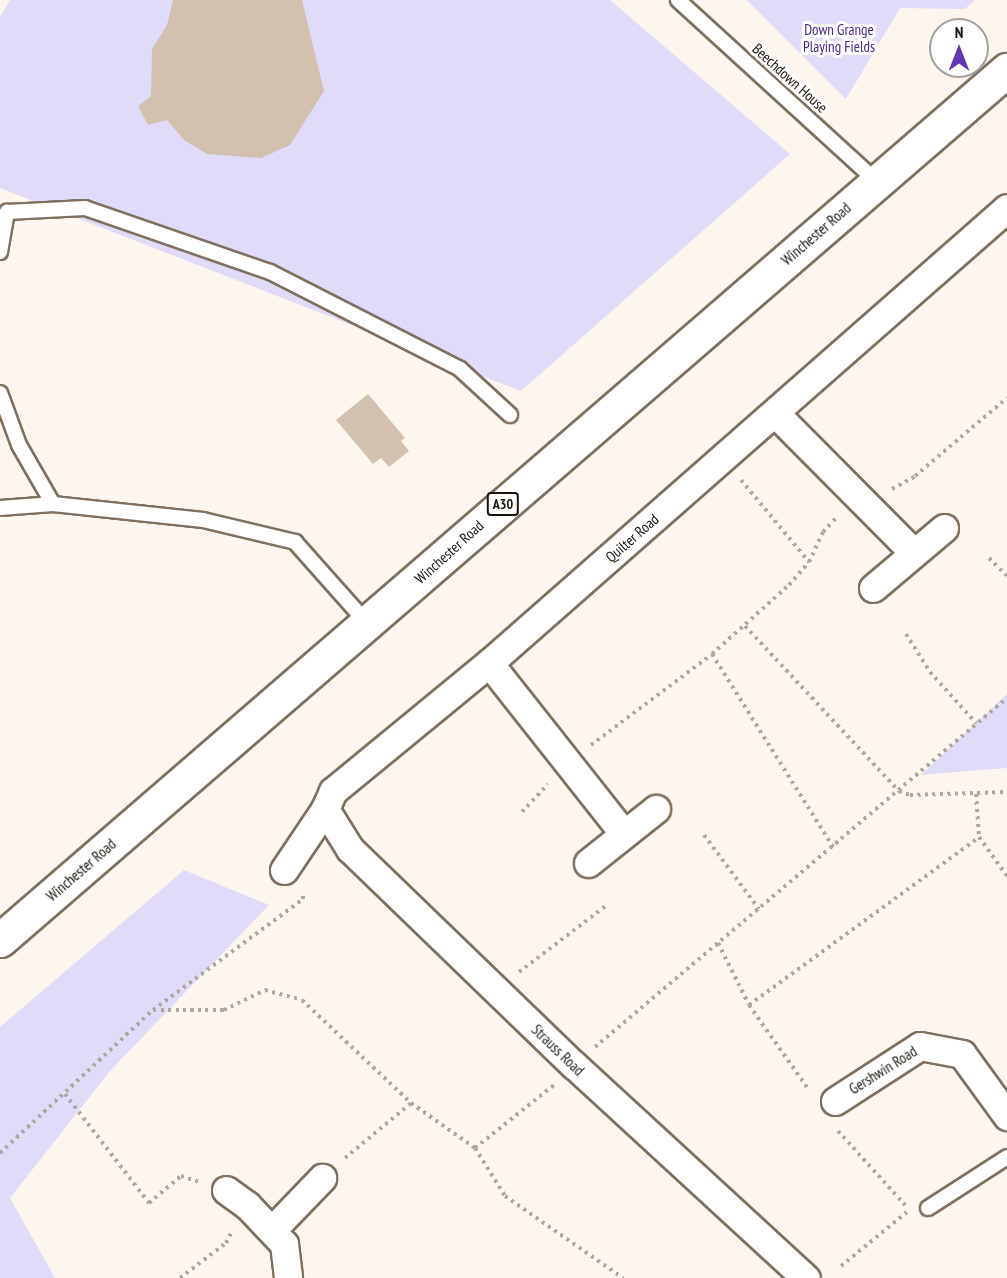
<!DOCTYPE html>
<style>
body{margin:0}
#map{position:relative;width:1007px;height:1278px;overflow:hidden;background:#fdf6ee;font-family:"PT Sans Narrow",sans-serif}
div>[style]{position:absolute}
.green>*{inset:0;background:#e1dbfa}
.building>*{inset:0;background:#d2c1ae}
.path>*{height:4px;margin-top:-2px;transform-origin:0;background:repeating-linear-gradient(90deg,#ada79f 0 3px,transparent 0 7.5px)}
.roads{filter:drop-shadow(2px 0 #7f6f5e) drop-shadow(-2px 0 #7f6f5e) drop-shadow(0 2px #7f6f5e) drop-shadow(0 -2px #7f6f5e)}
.lane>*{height:14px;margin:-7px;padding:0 7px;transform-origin:7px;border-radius:7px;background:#fff}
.street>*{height:27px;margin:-13.5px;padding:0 13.5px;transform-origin:13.5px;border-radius:13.5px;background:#fff}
.primary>*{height:33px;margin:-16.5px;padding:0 16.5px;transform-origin:16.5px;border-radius:16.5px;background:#fff}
span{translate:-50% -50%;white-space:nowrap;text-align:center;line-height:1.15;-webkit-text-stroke:6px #fff;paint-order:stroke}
.shield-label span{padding:2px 4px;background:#fff;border:2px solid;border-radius:4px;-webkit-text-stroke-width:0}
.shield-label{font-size:14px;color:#1a140d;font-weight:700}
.park-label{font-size:15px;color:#4a2988}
.street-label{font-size:15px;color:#1a140d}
.north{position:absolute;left:929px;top:18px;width:60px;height:60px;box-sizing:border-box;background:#fff;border:2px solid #a3a19e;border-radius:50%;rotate:0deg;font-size:16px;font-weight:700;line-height:24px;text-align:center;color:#1a140d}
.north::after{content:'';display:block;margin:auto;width:21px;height:27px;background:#6238b0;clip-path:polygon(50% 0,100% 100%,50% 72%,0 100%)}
</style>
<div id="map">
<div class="green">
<i style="clip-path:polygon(10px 0,610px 0,790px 154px,521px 391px,0 188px,0 17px)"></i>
<i style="clip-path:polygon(747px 0,975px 0,965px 9px,900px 8px,846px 99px)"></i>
<i style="clip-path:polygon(1007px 694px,1007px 768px,921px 775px,976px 723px)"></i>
<i style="clip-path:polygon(184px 870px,269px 905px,110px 1071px,10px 1198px,55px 1278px,0 1278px,0 1027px)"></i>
</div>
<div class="building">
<i style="clip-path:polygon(173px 0,302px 0,324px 91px,290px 145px,261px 158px,207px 154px,184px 140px,167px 120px,148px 125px,138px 106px,151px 96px,152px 49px,167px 25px)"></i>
<i style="clip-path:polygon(368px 394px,405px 438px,401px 441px,409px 451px,389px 467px,381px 458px,373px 464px,336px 420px)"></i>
</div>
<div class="path">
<i style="left:741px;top:480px;width:107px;rotate:50.3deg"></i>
<i style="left:892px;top:489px;width:26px;rotate:-29deg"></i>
<i style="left:915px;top:476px;width:121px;rotate:-40.3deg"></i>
<i style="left:989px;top:558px;width:25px;rotate:45deg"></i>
<i style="left:745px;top:626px;width:226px;rotate:47deg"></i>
<i style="left:899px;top:791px;width:12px;rotate:20deg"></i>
<i style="left:910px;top:795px;width:97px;rotate:-1.8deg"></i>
<i style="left:906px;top:634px;width:45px;rotate:57.7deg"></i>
<i style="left:930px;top:672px;width:69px;rotate:48deg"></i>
<i style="left:712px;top:654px;width:228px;rotate:57.9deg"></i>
<i style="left:591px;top:745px;width:151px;rotate:-36.9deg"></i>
<i style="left:712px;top:654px;width:103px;rotate:-41.9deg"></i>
<i style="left:789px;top:585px;width:30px;rotate:-49deg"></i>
<i style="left:809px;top:562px;width:33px;rotate:-65deg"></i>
<i style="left:823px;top:532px;width:22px;rotate:-47deg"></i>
<i style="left:976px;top:794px;width:43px;rotate:86deg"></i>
<i style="left:979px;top:837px;width:48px;rotate:54.3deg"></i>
<i style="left:522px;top:812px;width:38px;rotate:-47deg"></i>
<i style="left:704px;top:835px;width:92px;rotate:53.4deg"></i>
<i style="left:718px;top:943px;width:69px;rotate:63.4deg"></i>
<i style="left:749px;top:1005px;width:104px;rotate:54.8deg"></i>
<i style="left:519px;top:972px;width:111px;rotate:-37.3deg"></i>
<i style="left:749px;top:1005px;width:285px;rotate:-36.1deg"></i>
<i style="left:153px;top:1010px;width:71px"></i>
<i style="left:224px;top:1010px;width:46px;rotate:-26deg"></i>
<i style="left:265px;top:990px;width:38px;rotate:15deg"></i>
<i style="left:302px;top:1000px;width:150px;rotate:43.4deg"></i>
<i style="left:411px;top:1103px;width:78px;rotate:35.1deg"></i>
<i style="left:475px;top:1148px;width:57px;rotate:58deg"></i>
<i style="left:505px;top:1196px;width:144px;rotate:34.8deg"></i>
<i style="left:595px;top:1047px;width:540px;rotate:-40.27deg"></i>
<i style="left:65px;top:1094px;width:138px;rotate:52.4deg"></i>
<i style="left:149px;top:1203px;width:42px;rotate:-40.2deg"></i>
<i style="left:181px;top:1176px;width:19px;rotate:18deg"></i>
<i style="left:838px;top:1131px;width:100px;rotate:47.8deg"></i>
<i style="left:475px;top:1148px;width:101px;rotate:-38.6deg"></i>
<i style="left:0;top:1153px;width:209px;rotate:-43.1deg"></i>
<i style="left:153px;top:1010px;width:187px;rotate:-36.5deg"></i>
<i style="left:303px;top:899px;width:5px;rotate:-90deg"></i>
<i style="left:345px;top:1158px;width:86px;rotate:-39.8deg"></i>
<i style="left:841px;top:1266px;width:85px;rotate:-39.3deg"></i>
<i style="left:180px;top:1278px;width:58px;rotate:-37.3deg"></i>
<i style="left:226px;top:1243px;width:13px;rotate:-63deg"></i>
</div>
<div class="roads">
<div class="lane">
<i style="left:678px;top:0;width:270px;rotate:42.4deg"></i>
<i style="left:0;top:252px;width:41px;rotate:-80.1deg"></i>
<i style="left:7px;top:212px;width:78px;rotate:-2.9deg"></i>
<i style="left:85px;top:208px;width:196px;rotate:19.1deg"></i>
<i style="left:270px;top:272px;width:213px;rotate:27deg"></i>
<i style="left:460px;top:369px;width:68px;rotate:42.6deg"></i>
<i style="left:0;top:393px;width:55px;rotate:69.9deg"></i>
<i style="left:19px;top:445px;width:68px;rotate:60deg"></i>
<i style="left:53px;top:504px;width:151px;rotate:6.1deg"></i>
<i style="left:203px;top:520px;width:95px;rotate:13.4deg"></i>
<i style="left:295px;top:542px;width:108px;rotate:48.4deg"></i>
<i style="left:0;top:508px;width:53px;rotate:-4.3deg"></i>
<i style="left:928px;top:1208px;width:94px;rotate:-32.8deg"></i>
</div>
<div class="street">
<i style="left:775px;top:413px;width:197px;rotate:45.2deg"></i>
<i style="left:873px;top:588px;width:93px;rotate:-40.2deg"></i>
<i style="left:489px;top:663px;width:218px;rotate:51.7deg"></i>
<i style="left:325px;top:809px;width:47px;rotate:58deg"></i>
<i style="left:350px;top:849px;width:311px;rotate:44deg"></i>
<i style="left:574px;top:1065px;width:315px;rotate:42.6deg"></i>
<i style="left:588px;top:863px;width:87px;rotate:-38.5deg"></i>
<i style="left:284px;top:870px;width:73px;rotate:-56.1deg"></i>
<i style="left:325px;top:809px;width:20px;rotate:-66deg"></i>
<i style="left:333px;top:791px;width:202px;rotate:-39.4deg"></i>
<i style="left:489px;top:663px;width:689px;rotate:-41.3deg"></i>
<i style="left:835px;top:1101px;width:101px;rotate:-32.9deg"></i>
<i style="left:920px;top:1046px;width:43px;rotate:10.8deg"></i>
<i style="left:962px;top:1054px;width:77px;rotate:54deg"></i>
<i style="left:226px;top:1190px;width:26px;rotate:36deg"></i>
<i style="left:247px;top:1205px;width:54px;rotate:46.5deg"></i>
<i style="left:284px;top:1244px;width:34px;rotate:83deg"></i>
<i style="left:273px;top:1229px;width:71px;rotate:-46.1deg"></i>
</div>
<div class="primary">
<i style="left:0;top:940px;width:1331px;rotate:-40.83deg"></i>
</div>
</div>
<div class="shield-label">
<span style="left:503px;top:504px">A30</span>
</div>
<div class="park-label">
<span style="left:839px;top:38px">Down Grange<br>Playing Fields</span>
</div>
<div class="street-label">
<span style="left:790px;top:78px;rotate:42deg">Beechdown House</span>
<span style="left:816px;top:234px;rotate:-41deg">Winchester Road</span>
<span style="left:632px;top:538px;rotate:-41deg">Quilter Road</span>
<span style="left:449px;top:552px;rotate:-42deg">Winchester Road</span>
<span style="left:81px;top:870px;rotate:-41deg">Winchester Road</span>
<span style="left:558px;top:1050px;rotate:44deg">Strauss Road</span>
<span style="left:883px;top:1070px;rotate:-32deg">Gershwin Road</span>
</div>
<div class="north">N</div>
</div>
